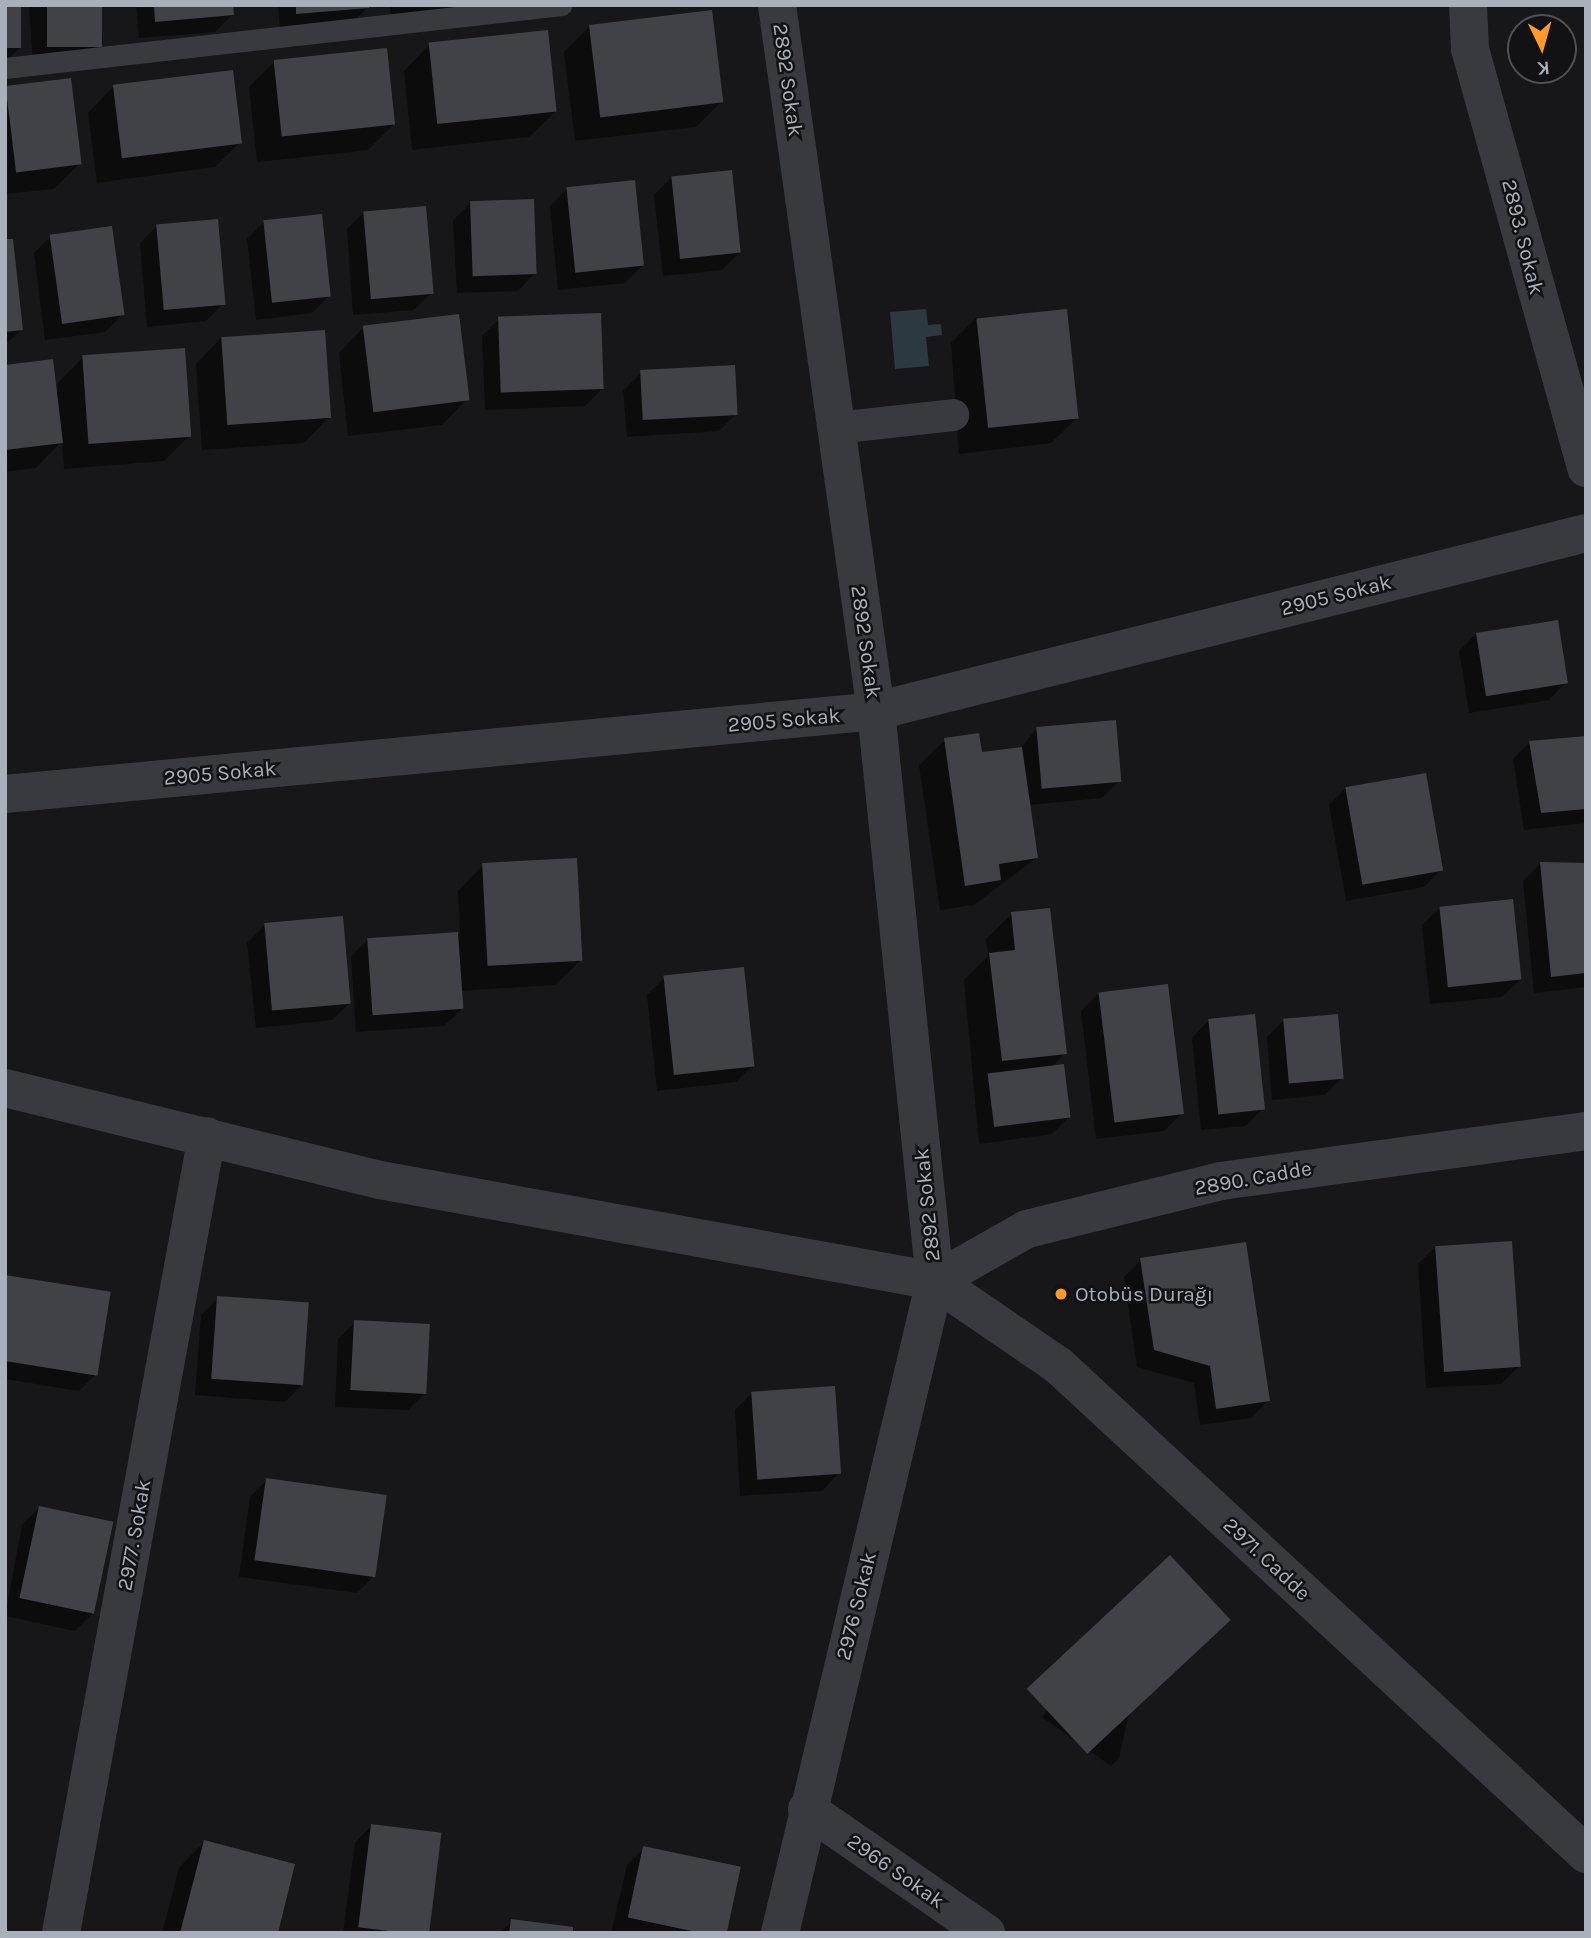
<!DOCTYPE html>
<meta charset="utf-8">
<style>
body{margin:0}
#map{position:relative;width:1591px;height:1938px;overflow:hidden;background:#17171a;font-family:Karla,sans-serif}
div>[style]{position:absolute}
.water>*{inset:0;background:#2c393f}
.shadow>*{inset:0;background:#0007}
.building>*{inset:0;background:#414247;transform-origin:0 0}
.service>*{height:21px;margin:-10.5px;padding:0 10.5px;transform-origin:10.5px;border-radius:10.5px;background:#383a3f}
.pedestrian>*{height:32px;margin:-16px;padding:0 16px;transform-origin:16px;border-radius:16px;background:#383a3f}
.minor>*{height:38px;margin:-19px;padding:0 19px;transform-origin:19px;border-radius:19px;background:#383a3f}
.tertiary>*{height:38px;margin:-19px;padding:0 19px;transform-origin:19px;border-radius:19px;background:#383a3f}
.dots>*{width:19px;height:19px;translate:-50% -50%;box-sizing:border-box;border:4px solid #121215;border-radius:50%}
span{translate:-50% -50%;white-space:nowrap;text-align:center;line-height:1.15;-webkit-text-stroke:5px #121215;paint-order:stroke}
.street-label{font-size:21px;color:#a8b0bb}
.poi-label{font-size:21px;color:#a8b0bb}
.left{translate:0 -50%;text-align:left}
.frame{position:absolute;inset:0;border:7px solid #a8b0bb;pointer-events:none}
.north{position:absolute;left:1507px;top:14px;width:70px;height:70px;box-sizing:border-box;background:#121215;border:2px solid #4e5157;border-radius:50%;rotate:175deg;font-size:19px;font-weight:700;line-height:28px;text-align:center;color:#a8b0bb}
.north::after{content:'';display:block;margin:auto;width:24px;height:32px;background:#ff9a2a;clip-path:polygon(50% 0,100% 100%,50% 72%,0 100%)}
</style>
<div id="map">
<div class="water">
<i style="clip-path:polygon(926px 309px,928px 325px,941px 324px,942px 335px,926px 337px,929px 366px,895px 369px,890px 312px)"></i>
</div>
<div class="shadow">
<i style="clip-path:polygon(5px 5px,21px 47px,5px 62px)"></i>
<i style="clip-path:polygon(29px 5px,100px 5px,103px 43px,86px 60px,33px 64px)"></i>
<i style="clip-path:polygon(136px 5px,232px 5px,232px 15px,215px 32px,139px 38px)"></i>
<i style="clip-path:polygon(278px 5px,367px 5px,367px 8px,350px 25px,280px 30px)"></i>
<i style="clip-path:polygon(390px 5px,476px 5px,391px 18px)"></i>
<i style="clip-path:polygon(589px 27px,722px 101px,696px 127px,575px 141px,564px 52px)"></i>
<i style="clip-path:polygon(429px 45px,555px 112px,529px 137px,412px 150px,404px 71px)"></i>
<i style="clip-path:polygon(275px 61px,394px 124px,368px 150px,257px 162px,249px 87px)"></i>
<i style="clip-path:polygon(5px 87px,79px 164px,54px 189px,5px 194px)"></i>
<i style="clip-path:polygon(113px 87px,240px 142px,215px 167px,97px 183px,88px 113px)"></i>
<i style="clip-path:polygon(671px 178px,739px 253px,722px 270px,663px 276px,654px 195px)"></i>
<i style="clip-path:polygon(567px 189px,642px 266px,625px 283px,558px 290px,550px 206px)"></i>
<i style="clip-path:polygon(471px 203px,535px 273px,518px 291px,457px 293px,453px 220px)"></i>
<i style="clip-path:polygon(364px 212px,431px 293px,414px 310px,353px 315px,347px 229px)"></i>
<i style="clip-path:polygon(264px 222px,329px 296px,312px 313px,256px 320px,247px 239px)"></i>
<i style="clip-path:polygon(157px 226px,223px 304px,206px 321px,147px 327px,140px 243px)"></i>
<i style="clip-path:polygon(51px 236px,122px 315px,105px 332px,45px 340px,34px 253px)"></i>
<i style="clip-path:polygon(5px 241px,21px 330px,5px 345px)"></i>
<i style="clip-path:polygon(977px 317px,1077px 418px,1051px 443px,959px 454px,951px 343px)"></i>
<i style="clip-path:polygon(499px 319px,602px 389px,585px 406px,485px 410px,482px 336px)"></i>
<i style="clip-path:polygon(364px 327px,467px 399px,442px 425px,348px 436px,339px 353px)"></i>
<i style="clip-path:polygon(221px 338px,329px 417px,304px 443px,202px 450px,196px 364px)"></i>
<i style="clip-path:polygon(83px 357px,189px 436px,164px 461px,64px 469px,62px 441px,36px 468px,5px 472px,5px 367px,58px 392px,58px 383px)"></i>
<i style="clip-path:polygon(640px 374px,736px 414px,719px 431px,627px 437px,623px 391px)"></i>
<i style="clip-path:polygon(1476px 634px,1566px 682px,1549px 700px,1469px 713px,1459px 651px)"></i>
<i style="clip-path:polygon(1037px 728px,1119px 781px,1102px 798px,1029px 805px,1036px 858px,974px 905px,940px 910px,919px 765px,945px 740px,981px 754px,1020px 749px)"></i>
<i style="clip-path:polygon(1586px 738px,1586px 823px,1524px 830px,1513px 759px,1530px 742px)"></i>
<i style="clip-path:polygon(1346px 788px,1441px 870px,1424px 887px,1346px 901px,1329px 805px)"></i>
<i style="clip-path:polygon(1540px 864px,1586px 865px,1586px 987px,1534px 993px,1523px 881px)"></i>
<i style="clip-path:polygon(483px 865px,581px 960px,555px 985px,460px 991px,462px 1009px,444px 1026px,356px 1032px,351px 957px,368px 939px,460px 934px,458px 891px)"></i>
<i style="clip-path:polygon(1440px 908px,1520px 980px,1502px 997px,1430px 1004px,1422px 925px)"></i>
<i style="clip-path:polygon(1012px 914px,1065px 1053px,1051px 1068px,1069px 1117px,1052px 1134px,979px 1144px,964px 980px,988px 956px,986px 939px)"></i>
<i style="clip-path:polygon(264px 926px,350px 1003px,332px 1020px,256px 1028px,247px 943px)"></i>
<i style="clip-path:polygon(664px 978px,753px 1065px,736px 1082px,657px 1091px,647px 995px)"></i>
<i style="clip-path:polygon(1098px 994px,1181px 1114px,1164px 1131px,1096px 1139px,1081px 1011px)"></i>
<i style="clip-path:polygon(1209px 1020px,1263px 1108px,1246px 1126px,1201px 1130px,1192px 1038px)"></i>
<i style="clip-path:polygon(1284px 1020px,1342px 1078px,1325px 1095px,1272px 1100px,1267px 1037px)"></i>
<i style="clip-path:polygon(1435px 1247px,1518px 1367px,1501px 1384px,1426px 1388px,1418px 1264px)"></i>
<i style="clip-path:polygon(1141px 1260px,1268px 1400px,1251px 1418px,1200px 1425px,1194px 1383px,1137px 1367px,1124px 1277px)"></i>
<i style="clip-path:polygon(5px 1276px,96px 1374px,79px 1391px,5px 1379px)"></i>
<i style="clip-path:polygon(218px 1298px,302px 1385px,285px 1402px,195px 1395px,201px 1315px)"></i>
<i style="clip-path:polygon(355px 1322px,425px 1393px,408px 1410px,335px 1407px,338px 1339px)"></i>
<i style="clip-path:polygon(752px 1393px,839px 1473px,822px 1491px,740px 1496px,735px 1410px)"></i>
<i style="clip-path:polygon(267px 1480px,374px 1576px,357px 1593px,239px 1577px,250px 1497px)"></i>
<i style="clip-path:polygon(39px 1508px,92px 1614px,75px 1631px,5px 1616px,22px 1525px)"></i>
<i style="clip-path:polygon(1162px 1566px,1119px 1758px,1111px 1766px,1042px 1717px)"></i>
<i style="clip-path:polygon(372px 1825px,426px 1933px,343px 1933px,355px 1843px)"></i>
<i style="clip-path:polygon(204px 1842px,276px 1933px,162px 1933px,179px 1868px)"></i>
<i style="clip-path:polygon(644px 1848px,739px 1868px,724px 1933px,611px 1933px,627px 1865px)"></i>
<i style="clip-path:polygon(512px 1921px,571px 1933px,500px 1933px)"></i>
</div>
<div class="building">
<i style="left:5px;top:5px;width:16px;height:43px"></i>
<i style="left:47px;top:5px;width:55px;height:42px"></i>
<i style="clip-path:polygon(154px 5px,233px 5px,234px 15px,155px 22px)"></i>
<i style="clip-path:polygon(296px 5px,369px 5px,369px 8px,296px 14px)"></i>
<i style="left:712px;top:10px;width:93px;height:124px;rotate:83deg"></i>
<i style="left:548px;top:30px;width:82px;height:120px;rotate:84deg"></i>
<i style="left:387px;top:48px;width:77px;height:114px;rotate:84deg"></i>
<i style="left:233px;top:70px;width:74px;height:121px;rotate:83deg"></i>
<i style="left:71px;top:78px;width:87px;height:66px;rotate:83deg"></i>
<i style="left:732px;top:170px;width:83px;height:61px;rotate:84deg"></i>
<i style="left:635px;top:180px;width:86px;height:69px;rotate:84deg"></i>
<i style="left:534px;top:199px;width:75px;height:64px;rotate:88deg"></i>
<i style="left:426px;top:206px;width:88px;height:63px;rotate:85deg"></i>
<i style="left:322px;top:214px;width:83px;height:59px;rotate:84deg"></i>
<i style="left:218px;top:219px;width:86px;height:62px;rotate:85deg"></i>
<i style="left:112px;top:226px;width:90px;height:63px;rotate:82deg"></i>
<i style="clip-path:polygon(5px 239px,13px 239px,23px 330px,5px 332px)"></i>
<i style="left:1067px;top:309px;width:110px;height:91px;rotate:84deg"></i>
<i style="left:601px;top:313px;width:76px;height:103px;rotate:88deg"></i>
<i style="left:459px;top:314px;width:87px;height:97px;rotate:83deg"></i>
<i style="left:325px;top:330px;width:88px;height:104px;rotate:86deg"></i>
<i style="left:185px;top:348px;width:89px;height:103px;rotate:86deg"></i>
<i style="clip-path:polygon(53px 359px,63px 443px,5px 450px,5px 365px)"></i>
<i style="left:735px;top:365px;width:50px;height:95px;rotate:87deg"></i>
<i style="left:1558px;top:620px;width:64px;height:83px;rotate:81deg"></i>
<i style="left:1116px;top:720px;width:62px;height:80px;rotate:85deg"></i>
<i style="clip-path:polygon(979px 733px,982px 752px,1022px 747px,1038px 858px,999px 864px,1001px 880px,965px 886px,944px 738px)"></i>
<i style="clip-path:polygon(1586px 736px,1586px 809px,1541px 813px,1529px 741px)"></i>
<i style="left:1426px;top:773px;width:99px;height:82px;rotate:80deg"></i>
<i style="left:577px;top:858px;width:103px;height:95px;rotate:87deg"></i>
<i style="clip-path:polygon(1540px 862px,1586px 863px,1586px 973px,1551px 977px)"></i>
<i style="left:1513px;top:899px;width:81px;height:74px;rotate:84deg"></i>
<i style="clip-path:polygon(1050px 908px,1067px 1054px,1002px 1061px,989px 953px,1015px 950px,1011px 912px)"></i>
<i style="left:343px;top:916px;width:88px;height:79px;rotate:85deg"></i>
<i style="left:458px;top:932px;width:77px;height:91px;rotate:86deg"></i>
<i style="left:744px;top:967px;width:100px;height:81px;rotate:84deg"></i>
<i style="left:1168px;top:984px;width:131px;height:70px;rotate:83deg"></i>
<i style="left:1255px;top:1014px;width:96px;height:47px;rotate:84deg"></i>
<i style="left:1338px;top:1014px;width:65px;height:55px;rotate:85deg"></i>
<i style="left:1064px;top:1064px;width:54px;height:77px;rotate:83deg"></i>
<i style="left:1512px;top:1241px;width:126px;height:77px;rotate:86deg"></i>
<i style="clip-path:polygon(1246px 1242px,1270px 1401px,1216px 1409px,1210px 1366px,1154px 1350px,1140px 1258px)"></i>
<i style="left:5px;top:1275px;width:107px;height:85px;rotate:9deg"></i>
<i style="left:217px;top:1296px;width:92px;height:83px;rotate:4deg"></i>
<i style="left:354px;top:1320px;width:76px;height:70px;rotate:3deg"></i>
<i style="left:835px;top:1386px;width:88px;height:84px;rotate:86deg"></i>
<i style="left:266px;top:1478px;width:122px;height:83px;rotate:8deg"></i>
<i style="left:39px;top:1506px;width:76px;height:94px;rotate:12deg"></i>
<i style="left:1170px;top:1555px;width:89px;height:196px;rotate:47deg"></i>
<i style="left:371px;top:1824px;width:71px;height:104px;rotate:7deg"></i>
<i style="clip-path:polygon(204px 1840px,295px 1864px,278px 1933px,180px 1933px)"></i>
<i style="left:643px;top:1846px;width:100px;height:73px;rotate:12deg"></i>
<i style="clip-path:polygon(511px 1919px,573px 1927px,573px 1933px,509px 1933px)"></i>
</div>
<div class="service">
<i style="left:5px;top:68px;width:560px;rotate:-6.46deg"></i>
</div>
<div class="pedestrian">
<i style="left:836px;top:428px;width:118px;rotate:-6.3deg"></i>
</div>
<div class="minor">
<i style="left:1468px;top:5px;width:44px;rotate:87.4deg"></i>
<i style="left:1470px;top:49px;width:435px;rotate:74.5deg"></i>
<i style="left:5px;top:794px;width:875px;rotate:-5.44deg"></i>
<i style="left:876px;top:711px;width:732px;rotate:-14.07deg"></i>
<i style="left:807px;top:1809px;width:218px;rotate:34.7deg"></i>
<i style="left:61px;top:1933px;width:810px;rotate:-79.62deg"></i>
<i style="left:780px;top:1933px;width:670px;rotate:-76.63deg"></i>
</div>
<div class="tertiary">
<i style="left:777px;top:5px;width:713px;rotate:82.02deg"></i>
<i style="left:876px;top:711px;width:573px;rotate:84.09deg"></i>
<i style="left:5px;top:1088px;width:386px;rotate:13.8deg"></i>
<i style="left:380px;top:1180px;width:564px;rotate:10.31deg"></i>
<i style="left:935px;top:1281px;width:150px;rotate:34.4deg"></i>
<i style="left:1059px;top:1366px;width:718px;rotate:42.8deg"></i>
<i style="left:935px;top:1281px;width:106px;rotate:-29.5deg"></i>
<i style="left:1027px;top:1229px;width:200px;rotate:-13.9deg"></i>
<i style="left:1221px;top:1181px;width:368px;rotate:-7.8deg"></i>
</div>
<div class="dots">
<i style="left:1061px;top:1294px;background:#ff9a2a"></i>
</div>
<div class="street-label">
<span style="left:788px;top:80px;rotate:82deg">2892 Sokak</span>
<span style="left:1523px;top:237px;rotate:76deg">2893. Sokak</span>
<span style="left:1336px;top:595px;rotate:-14deg">2905 Sokak</span>
<span style="left:866px;top:642px;rotate:82deg">2892 Sokak</span>
<span style="left:784px;top:720px;rotate:-5deg">2905 Sokak</span>
<span style="left:220px;top:773px;rotate:-5deg">2905 Sokak</span>
<span style="left:1253px;top:1178px;rotate:-10deg">2890. Cadde</span>
<span style="left:927px;top:1205px;rotate:-96deg">2892 Sokak</span>
<span style="left:134px;top:1535px;rotate:-80deg">2977. Sokak</span>
<span style="left:1267px;top:1559px;rotate:43deg">2971. Cadde</span>
<span style="left:856px;top:1606px;rotate:-76deg">2976 Sokak</span>
<span style="left:896px;top:1871px;rotate:35deg">2966 Sokak</span>
</div>
<div class="poi-label">
<span class="left" style="left:1075px;top:1294px">Otobüs Durağı</span>
</div>
<div class="frame"></div>
<div class="north">K</div>
</div>
